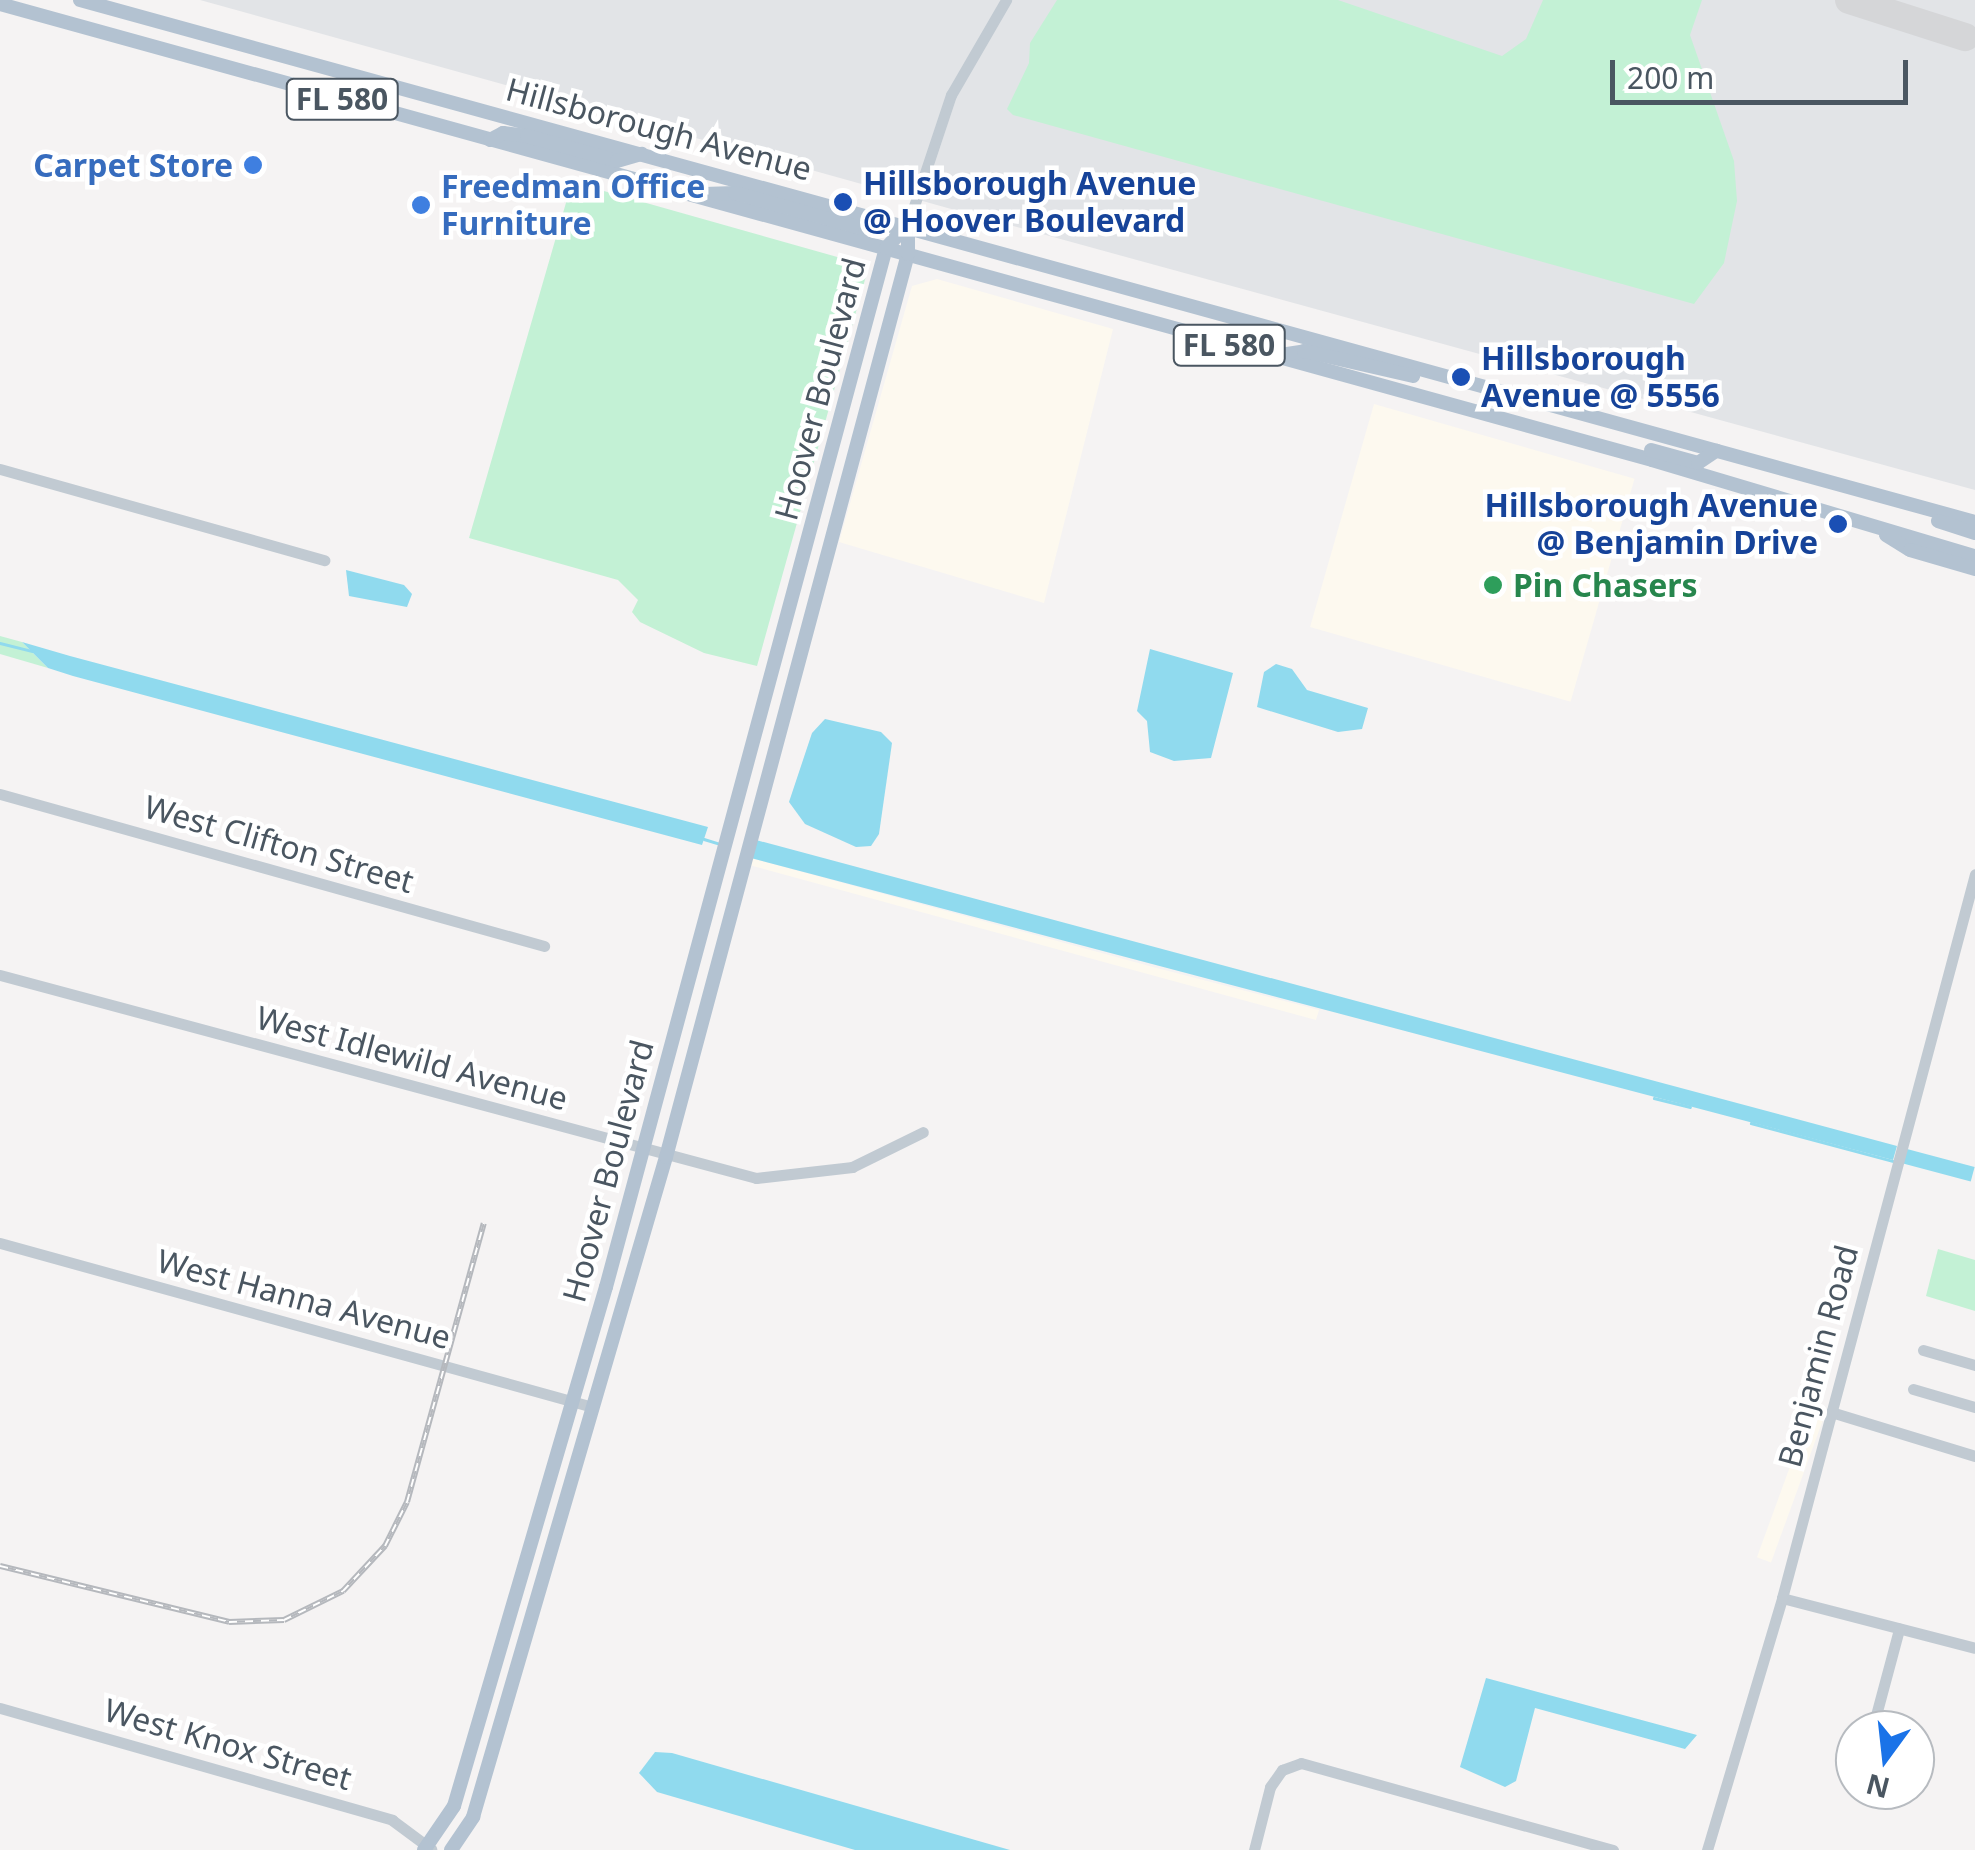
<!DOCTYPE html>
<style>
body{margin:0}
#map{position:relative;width:1975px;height:1850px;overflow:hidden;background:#f5f3f3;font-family:"Noto Sans",sans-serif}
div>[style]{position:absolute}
.commercial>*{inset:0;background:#fdf9ef;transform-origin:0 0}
.airport>*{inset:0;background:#e2e4e7}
.green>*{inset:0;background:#c3f1d5}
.water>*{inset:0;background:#90daee;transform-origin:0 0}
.stream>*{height:2.5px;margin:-1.25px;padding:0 1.25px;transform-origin:1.25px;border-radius:1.25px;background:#90daee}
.taxiway>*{height:28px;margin:-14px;padding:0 14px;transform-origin:14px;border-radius:14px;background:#d5d6d8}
.minor>*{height:11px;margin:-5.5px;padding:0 5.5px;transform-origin:5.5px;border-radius:5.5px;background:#c1cad2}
.major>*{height:14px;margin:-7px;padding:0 7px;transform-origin:7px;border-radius:7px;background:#b3c2d1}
.rail>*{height:6px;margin-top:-3px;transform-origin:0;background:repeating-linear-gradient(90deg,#fff 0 8px,#b5b8bd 0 16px);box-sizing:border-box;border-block:2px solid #b5b8bd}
.dots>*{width:28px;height:28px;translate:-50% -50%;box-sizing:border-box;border:5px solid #fff;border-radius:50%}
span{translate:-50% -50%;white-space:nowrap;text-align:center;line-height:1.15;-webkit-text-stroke:9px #fff;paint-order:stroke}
.shield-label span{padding:2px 8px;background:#fff;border:2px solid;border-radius:8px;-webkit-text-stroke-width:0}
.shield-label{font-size:30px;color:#4a5661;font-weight:700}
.street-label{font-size:32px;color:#4a5661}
.shop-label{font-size:32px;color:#366cbe;font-weight:700}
.right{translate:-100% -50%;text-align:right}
.left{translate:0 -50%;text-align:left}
.transit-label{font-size:32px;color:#164399;font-weight:700}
.leisure-label{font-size:32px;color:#27864d;font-weight:700}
.north{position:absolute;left:1835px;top:1710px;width:100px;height:100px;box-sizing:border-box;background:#fff;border:2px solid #b7bbc0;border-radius:50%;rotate:195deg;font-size:28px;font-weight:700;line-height:40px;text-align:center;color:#4a5661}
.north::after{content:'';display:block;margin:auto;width:35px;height:45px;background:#1a73e8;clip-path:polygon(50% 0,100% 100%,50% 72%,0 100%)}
.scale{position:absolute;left:1610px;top:60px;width:298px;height:45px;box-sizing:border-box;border:5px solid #4a5661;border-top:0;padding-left:12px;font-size:30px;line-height:35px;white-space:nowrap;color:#4a5661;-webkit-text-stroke:8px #fff;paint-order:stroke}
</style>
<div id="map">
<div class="commercial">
<i style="clip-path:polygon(937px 279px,1113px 329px,1044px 603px,839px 542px,912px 286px)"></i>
<i style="left:1374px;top:404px;width:271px;height:232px;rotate:16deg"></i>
<i style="clip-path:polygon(751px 858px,1153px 967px,1319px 1010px,1316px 1020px,749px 865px)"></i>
<i style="left:1812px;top:1406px;width:15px;height:161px;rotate:20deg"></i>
</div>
<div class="airport">
<i style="clip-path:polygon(200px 0,1975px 0,1975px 490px,962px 212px)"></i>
</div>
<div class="green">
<i style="clip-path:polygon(1057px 0,1338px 0,1502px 56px,1526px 39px,1543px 0,1702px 0,1690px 35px,1734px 161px,1737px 201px,1724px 263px,1694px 304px,1013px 115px,1007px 109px,1029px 63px,1030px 43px)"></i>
<i style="clip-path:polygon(572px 182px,855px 262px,866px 276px,757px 666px,704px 653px,640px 622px,632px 612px,638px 600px,618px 580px,469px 538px)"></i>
<i style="clip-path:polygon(0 636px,22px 642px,48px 668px,0 654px)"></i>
<i style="clip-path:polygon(1938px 1249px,1975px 1260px,1975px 1311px,1926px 1296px)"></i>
</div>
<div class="water">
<i style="clip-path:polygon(346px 570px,404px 585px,412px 594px,407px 607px,349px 596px)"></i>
<i style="clip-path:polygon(22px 642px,70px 656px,708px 827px,702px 845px,73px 676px,48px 668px)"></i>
<i style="clip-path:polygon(1150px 649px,1233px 673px,1211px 758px,1174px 761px,1150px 752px,1147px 721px,1137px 711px)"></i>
<i style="clip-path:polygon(1276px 664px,1292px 669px,1307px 690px,1368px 708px,1362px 729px,1338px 732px,1257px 707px,1264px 672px)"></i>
<i style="clip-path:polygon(825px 719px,881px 732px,892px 743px,879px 834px,871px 846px,856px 847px,805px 824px,789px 802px,812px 733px)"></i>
<i style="clip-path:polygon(756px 840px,1897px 1146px,1893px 1160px,751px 858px)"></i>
<i style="left:1907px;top:1149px;width:70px;height:15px;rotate:15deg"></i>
<i style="clip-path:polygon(1486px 1678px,1697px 1735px,1685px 1749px,1535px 1708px,1516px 1781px,1505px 1787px,1460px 1767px)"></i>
<i style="clip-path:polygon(655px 1752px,672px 1753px,1010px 1850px,855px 1850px,657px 1792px,639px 1773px)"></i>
</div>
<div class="stream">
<i style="left:0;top:643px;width:33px;rotate:14deg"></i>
<i style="left:704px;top:839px;width:17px;rotate:17deg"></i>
<i style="left:1654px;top:1098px;width:37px;rotate:14deg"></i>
<i style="left:1751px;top:1123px;width:147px;rotate:15deg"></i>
</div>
<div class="taxiway">
<i style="left:1849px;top:0;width:122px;rotate:17.7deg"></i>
</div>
<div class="minor">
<i style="left:908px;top:224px;width:136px;rotate:-71.6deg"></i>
<i style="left:951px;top:95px;width:110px;rotate:-59.9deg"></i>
<i style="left:0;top:469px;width:337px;rotate:15.7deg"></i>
<i style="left:0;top:794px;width:565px;rotate:15.61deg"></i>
<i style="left:0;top:975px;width:783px;rotate:15.03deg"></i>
<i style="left:756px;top:1178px;width:97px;rotate:-6.5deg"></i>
<i style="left:852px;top:1167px;width:79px;rotate:-26.2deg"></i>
<i style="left:0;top:1243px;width:615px;rotate:15.46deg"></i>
<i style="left:1923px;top:1350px;width:54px;rotate:16.1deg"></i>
<i style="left:1913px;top:1389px;width:65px;rotate:16.2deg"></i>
<i style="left:1831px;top:1412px;width:151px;rotate:17deg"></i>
<i style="left:1782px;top:1598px;width:199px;rotate:14.5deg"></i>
<i style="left:0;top:1708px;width:408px;rotate:15.9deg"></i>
<i style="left:392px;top:1820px;width:49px;rotate:36.6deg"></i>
<i style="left:1872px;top:1730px;width:105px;rotate:-75deg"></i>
<i style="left:1254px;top:1850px;width:65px;rotate:-75.7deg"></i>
<i style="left:1270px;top:1787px;width:21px;rotate:-55deg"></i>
<i style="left:1282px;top:1770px;width:20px;rotate:-20deg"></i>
<i style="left:1301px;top:1763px;width:324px;rotate:15.6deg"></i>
<i style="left:1707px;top:1850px;width:263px;rotate:-73.4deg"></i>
<i style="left:1782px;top:1598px;width:749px;rotate:-75.07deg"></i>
</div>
<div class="major">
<i style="left:80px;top:0;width:1966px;rotate:15.4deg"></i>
<i style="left:0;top:4px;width:1714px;rotate:15.43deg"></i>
<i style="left:1652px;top:460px;width:337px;rotate:16.6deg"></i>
<i style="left:490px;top:140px;width:15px;rotate:-28deg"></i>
<i style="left:503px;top:133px;width:24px;rotate:7deg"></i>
<i style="left:527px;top:136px;width:93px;rotate:15.5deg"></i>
<i style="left:617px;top:161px;width:26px;rotate:-16deg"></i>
<i style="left:704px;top:194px;width:31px;rotate:-2deg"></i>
<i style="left:735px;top:193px;width:135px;rotate:15.5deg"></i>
<i style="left:865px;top:229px;width:32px;rotate:-7deg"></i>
<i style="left:1274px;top:356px;width:30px;rotate:-9deg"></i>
<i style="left:1304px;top:351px;width:112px;rotate:12.9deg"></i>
<i style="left:1651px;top:450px;width:49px;rotate:15.5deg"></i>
<i style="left:1698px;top:463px;width:22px;rotate:-34deg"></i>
<i style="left:1938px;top:521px;width:39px;rotate:18deg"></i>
<i style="left:1886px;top:535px;width:28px;rotate:32deg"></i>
<i style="left:1910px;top:550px;width:68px;rotate:16.3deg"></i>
<i style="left:424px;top:1850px;width:53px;rotate:-55.7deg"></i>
<i style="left:454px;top:1806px;width:541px;rotate:-73.68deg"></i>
<i style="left:606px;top:1287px;width:1076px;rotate:-74.92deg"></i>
<i style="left:886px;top:248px;width:33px;rotate:-47deg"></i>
<i style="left:451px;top:1850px;width:40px;rotate:-56deg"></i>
<i style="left:473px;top:1817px;width:688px;rotate:-73.7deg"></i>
<i style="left:666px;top:1157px;width:935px;rotate:-75deg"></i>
<i style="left:908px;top:254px;width:30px;rotate:-90deg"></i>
</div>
<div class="rail">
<i style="left:0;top:1566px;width:236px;rotate:13.7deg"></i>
<i style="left:229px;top:1622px;width:55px;rotate:-2.1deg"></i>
<i style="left:284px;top:1620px;width:66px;rotate:-26.2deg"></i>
<i style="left:343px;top:1591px;width:62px;rotate:-47deg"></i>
<i style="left:385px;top:1546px;width:49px;rotate:-63.4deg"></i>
<i style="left:407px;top:1502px;width:289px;rotate:-74.6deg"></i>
</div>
<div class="dots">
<i style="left:253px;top:165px;background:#3f7fe0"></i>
<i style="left:843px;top:202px;background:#1a4fb4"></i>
<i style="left:421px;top:205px;background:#3f7fe0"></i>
<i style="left:1461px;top:377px;background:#1a4fb4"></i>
<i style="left:1838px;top:524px;background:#1a4fb4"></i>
<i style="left:1493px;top:585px;background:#2e9e5b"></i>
</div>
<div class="shield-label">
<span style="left:342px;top:99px">FL 580</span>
<span style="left:1229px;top:345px">FL 580</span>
</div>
<div class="street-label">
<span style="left:659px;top:129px;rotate:15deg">Hillsborough Avenue</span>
<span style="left:820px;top:389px;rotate:-75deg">Hoover Boulevard</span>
<span style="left:279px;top:844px;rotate:16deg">West Clifton Street</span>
<span style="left:412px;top:1058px;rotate:15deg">West Idlewild Avenue</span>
<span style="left:608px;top:1171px;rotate:-75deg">Hoover Boulevard</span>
<span style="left:304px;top:1299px;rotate:15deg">West Hanna Avenue</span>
<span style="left:1818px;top:1356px;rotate:-75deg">Benjamin Road</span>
<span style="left:228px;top:1744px;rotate:16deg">West Knox Street</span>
</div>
<div class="shop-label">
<span class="right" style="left:233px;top:165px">Carpet Store</span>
<span class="left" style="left:441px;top:205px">Freedman Office<br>Furniture</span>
</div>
<div class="transit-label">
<span class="left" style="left:863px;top:202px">Hillsborough Avenue<br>@ Hoover Boulevard</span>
<span class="left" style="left:1481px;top:377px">Hillsborough<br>Avenue @ 5556</span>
<span class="right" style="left:1818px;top:524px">Hillsborough Avenue<br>@ Benjamin Drive</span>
</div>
<div class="leisure-label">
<span class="left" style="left:1513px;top:585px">Pin Chasers</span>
</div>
<div class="north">N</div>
<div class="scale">200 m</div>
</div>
